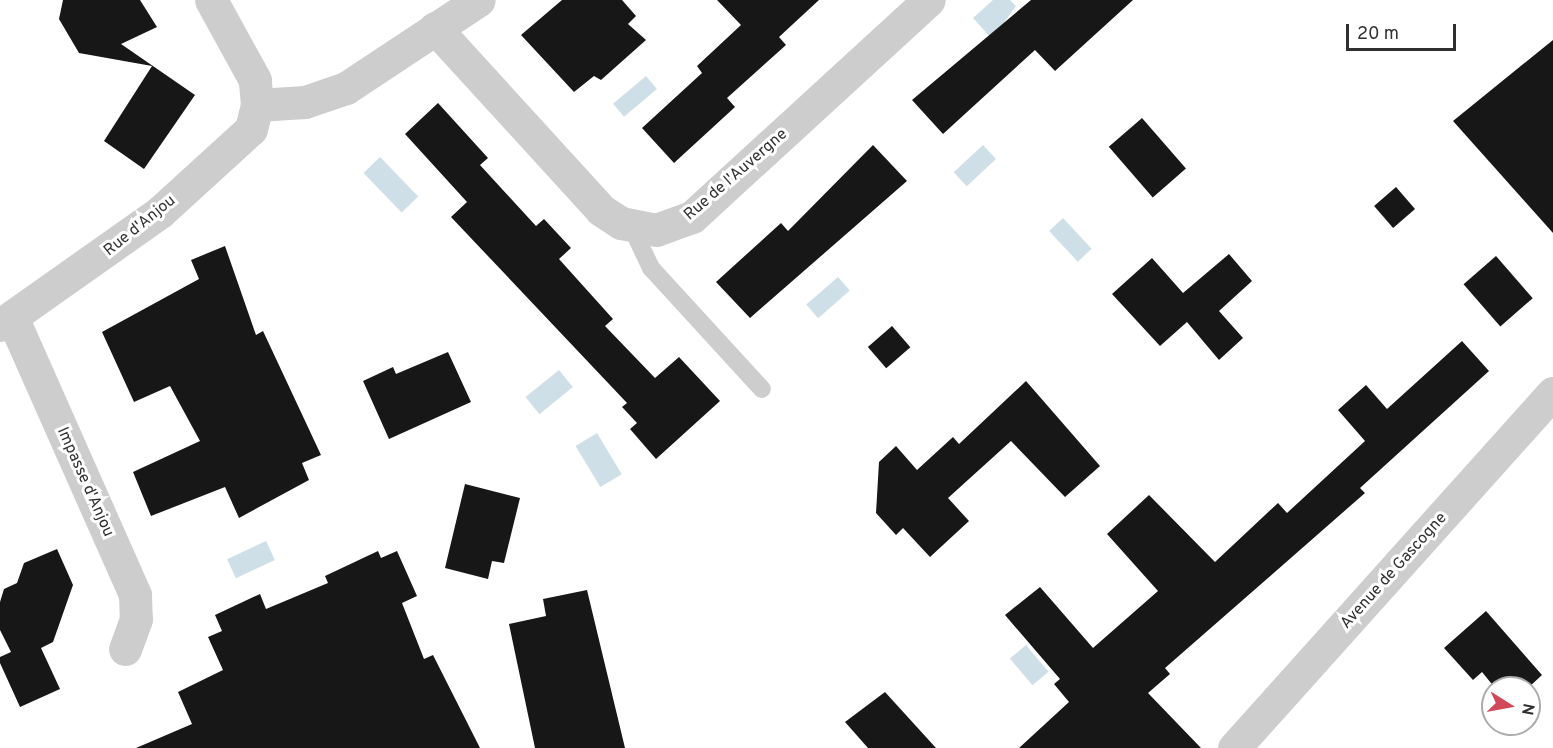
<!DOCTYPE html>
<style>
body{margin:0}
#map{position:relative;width:1553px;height:748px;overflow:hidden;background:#fff;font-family:Overpass,sans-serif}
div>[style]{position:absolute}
.water>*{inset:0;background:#cedfe8;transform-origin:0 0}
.building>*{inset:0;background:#171717;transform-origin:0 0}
.service>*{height:18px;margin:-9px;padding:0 9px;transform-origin:9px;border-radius:9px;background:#cdcdcd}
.minor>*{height:33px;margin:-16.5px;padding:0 16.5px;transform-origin:16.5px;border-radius:16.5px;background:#cdcdcd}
.tertiary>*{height:33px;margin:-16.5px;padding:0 16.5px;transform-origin:16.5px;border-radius:16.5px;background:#cdcdcd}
span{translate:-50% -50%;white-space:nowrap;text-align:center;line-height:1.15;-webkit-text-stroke:6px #fff;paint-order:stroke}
.street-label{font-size:16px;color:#303030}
.north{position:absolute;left:1481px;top:676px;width:60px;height:60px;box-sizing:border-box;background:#fff;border:2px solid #acacac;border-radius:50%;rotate:101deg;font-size:16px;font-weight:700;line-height:24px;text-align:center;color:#303030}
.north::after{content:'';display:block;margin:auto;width:21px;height:27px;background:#d04859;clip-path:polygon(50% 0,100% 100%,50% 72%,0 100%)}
.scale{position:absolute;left:1346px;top:24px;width:110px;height:27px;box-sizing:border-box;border:3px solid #303030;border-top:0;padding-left:8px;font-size:18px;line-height:21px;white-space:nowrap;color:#303030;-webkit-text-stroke:4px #fff;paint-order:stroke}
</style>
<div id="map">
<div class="water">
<i style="clip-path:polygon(993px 0,1010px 0,1016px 6px,992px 39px,973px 18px)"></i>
<i style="left:646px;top:76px;width:17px;height:43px;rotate:50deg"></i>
<i style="left:983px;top:145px;width:19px;height:40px;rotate:47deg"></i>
<i style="left:380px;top:157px;width:55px;height:23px;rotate:46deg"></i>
<i style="left:1063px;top:218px;width:42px;height:19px;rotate:47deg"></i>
<i style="left:838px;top:277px;width:18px;height:42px;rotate:49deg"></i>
<i style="left:559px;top:370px;width:22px;height:43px;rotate:51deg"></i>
<i style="left:597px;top:433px;width:48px;height:25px;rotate:59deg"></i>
<i style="left:266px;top:541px;width:21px;height:43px;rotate:65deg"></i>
<i style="left:1026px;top:645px;width:35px;height:21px;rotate:50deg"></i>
</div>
<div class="building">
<i style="clip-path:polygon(63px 0,140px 0,157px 27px,121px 44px,195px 95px,144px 169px,104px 141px,152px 66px,79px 53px,59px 19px)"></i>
<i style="clip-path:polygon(562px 0,622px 0,636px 16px,628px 24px,646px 40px,601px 80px,594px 76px,574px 92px,521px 35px)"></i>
<i style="clip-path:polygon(717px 0,819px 0,779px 37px,786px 45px,727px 98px,735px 107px,674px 163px,642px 128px,702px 73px,697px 66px,741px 25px)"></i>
<i style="clip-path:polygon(1031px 0,1133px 0,1055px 71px,1035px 50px,943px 134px,912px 100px)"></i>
<i style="clip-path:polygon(1553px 40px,1553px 233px,1453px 121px)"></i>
<i style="clip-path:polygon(438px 103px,488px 158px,480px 165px,536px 226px,544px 219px,571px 248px,559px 259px,613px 319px,605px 326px,655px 378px,679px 357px,720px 401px,656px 459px,630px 429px,637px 423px,622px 407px,627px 403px,451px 217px,467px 202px,405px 134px)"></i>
<i style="left:1142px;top:118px;width:67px;height:44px;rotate:49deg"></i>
<i style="clip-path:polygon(873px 145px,907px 181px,750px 318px,716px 282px,781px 223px,788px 231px)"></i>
<i style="left:1396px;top:187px;width:29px;height:29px;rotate:49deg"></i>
<i style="clip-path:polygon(225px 246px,256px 335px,263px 331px,321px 455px,302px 463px,309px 480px,239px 518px,225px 487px,151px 516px,133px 472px,200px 441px,170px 386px,134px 402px,102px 332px,199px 279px,191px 260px)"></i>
<i style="clip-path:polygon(1229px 254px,1252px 281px,1219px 311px,1243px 338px,1219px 360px,1187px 322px,1160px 346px,1112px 294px,1152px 258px,1183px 293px)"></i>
<i style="left:1496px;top:256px;width:56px;height:43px;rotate:49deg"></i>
<i style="left:892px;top:326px;width:28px;height:32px;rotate:49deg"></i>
<i style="clip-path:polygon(1462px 341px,1489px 371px,1360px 488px,1365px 493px,1165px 668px,1170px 674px,1148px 693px,1201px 748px,1019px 748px,1069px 702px,1054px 684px,1060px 679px,1005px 615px,1040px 587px,1093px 648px,1158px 591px,1107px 534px,1149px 495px,1215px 562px,1278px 503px,1287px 513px,1365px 441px,1338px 410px,1366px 385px,1387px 409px)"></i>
<i style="clip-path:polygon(448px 352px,471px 402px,389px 439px,363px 381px,393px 367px,396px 374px)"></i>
<i style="clip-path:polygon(1026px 381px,1100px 466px,1065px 497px,1011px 441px,948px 498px,969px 521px,930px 557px,903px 528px,896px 535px,876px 513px,879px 462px,896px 446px,917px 470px,953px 437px,959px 444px)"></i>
<i style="clip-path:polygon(465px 484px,520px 498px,504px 563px,492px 561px,488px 579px,445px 568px)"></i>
<i style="clip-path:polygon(57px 549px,73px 585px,53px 642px,41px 648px,60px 689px,20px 707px,0 663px,0 657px,11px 652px,0 630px,0 602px,4px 589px,17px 583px,24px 563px)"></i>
<i style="clip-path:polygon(378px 551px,381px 558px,397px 551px,417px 596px,402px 603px,424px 659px,433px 655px,480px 748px,136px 748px,192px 724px,178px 692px,223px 670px,208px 637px,222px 631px,215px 615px,260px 594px,266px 609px,328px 583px,325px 576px)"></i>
<i style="clip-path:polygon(587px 590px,625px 748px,535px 748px,509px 624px,546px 616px,543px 599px)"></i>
<i style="clip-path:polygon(1486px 611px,1542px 675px,1528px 688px,1495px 688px,1482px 672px,1473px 680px,1444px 648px)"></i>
<i style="clip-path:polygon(885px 692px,936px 748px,868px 748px,845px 722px)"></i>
</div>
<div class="service">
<i style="left:631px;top:226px;width:47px;rotate:64.5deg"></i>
<i style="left:651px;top:268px;width:164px;rotate:47.5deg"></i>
</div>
<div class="minor">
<i style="left:435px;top:28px;width:246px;rotate:47.6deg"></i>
<i style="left:601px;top:210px;width:24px;rotate:33deg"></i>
<i style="left:621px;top:223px;width:36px;rotate:11deg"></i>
<i style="left:656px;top:230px;width:38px;rotate:-20deg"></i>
<i style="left:692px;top:217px;width:321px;rotate:-42.5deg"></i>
<i style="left:257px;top:105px;width:48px;rotate:-3.6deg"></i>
<i style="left:305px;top:102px;width:43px;rotate:-18.9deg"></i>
<i style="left:346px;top:88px;width:159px;rotate:-33.5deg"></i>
<i style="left:12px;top:317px;width:304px;rotate:66.1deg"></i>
<i style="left:135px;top:595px;width:24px;rotate:88deg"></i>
<i style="left:136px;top:619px;width:32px;rotate:110deg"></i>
<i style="left:0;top:325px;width:196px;rotate:-35.2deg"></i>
<i style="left:160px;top:212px;width:123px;rotate:-42.4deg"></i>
<i style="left:251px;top:129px;width:25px;rotate:-76deg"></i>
<i style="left:257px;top:105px;width:25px;rotate:-95deg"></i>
<i style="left:255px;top:80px;width:91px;rotate:-118.8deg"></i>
</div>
<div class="tertiary">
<i style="left:1234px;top:748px;width:477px;rotate:-48.1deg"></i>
</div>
<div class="street-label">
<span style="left:736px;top:175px;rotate:-41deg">Rue de l'Auvergne</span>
<span style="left:140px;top:226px;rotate:-39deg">Rue d'Anjou</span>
<span style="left:85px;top:482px;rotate:66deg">Impasse d'Anjou</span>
<span style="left:1394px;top:571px;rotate:-48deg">Avenue de Gascogne</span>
</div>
<div class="north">N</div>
<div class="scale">20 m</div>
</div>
